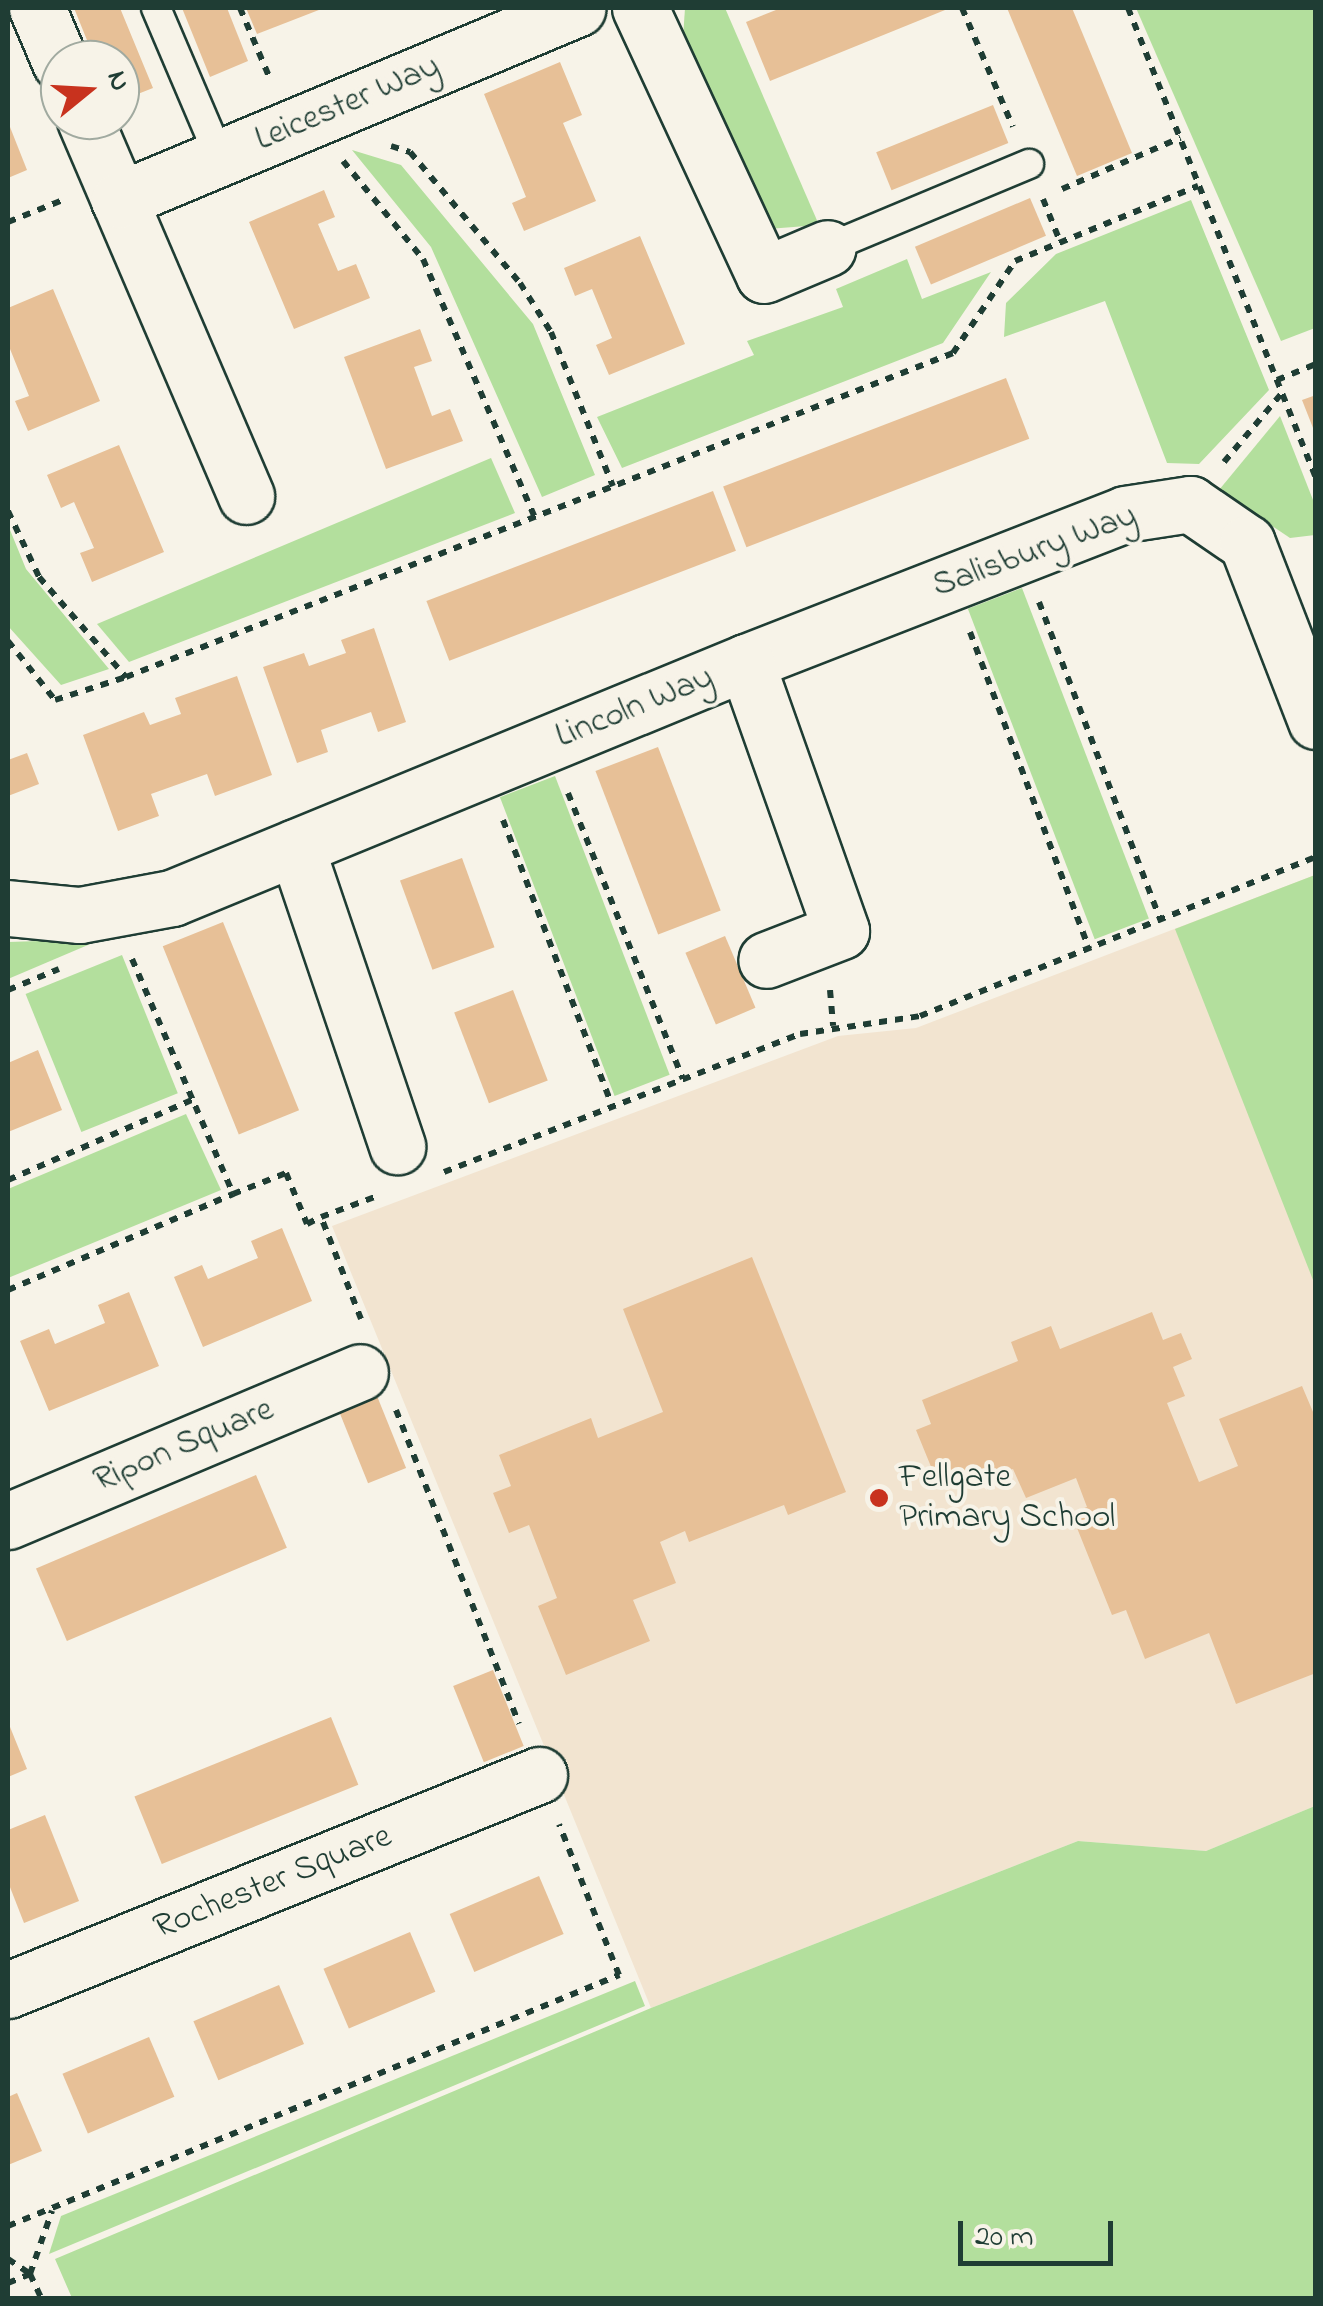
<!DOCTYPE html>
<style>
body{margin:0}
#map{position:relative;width:1323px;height:2306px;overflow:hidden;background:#f7f3e8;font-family:"Indie Flower",sans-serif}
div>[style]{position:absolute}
.built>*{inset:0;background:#f2e4d0}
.green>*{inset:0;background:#b3df9d;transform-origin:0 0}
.building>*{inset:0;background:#e7c097;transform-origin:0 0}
.path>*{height:6px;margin-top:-3px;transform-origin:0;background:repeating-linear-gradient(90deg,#1f3d34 0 8px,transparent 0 16px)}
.roads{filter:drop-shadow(2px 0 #1f3d34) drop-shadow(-2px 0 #1f3d34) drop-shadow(0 2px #1f3d34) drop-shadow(0 -2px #1f3d34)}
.lane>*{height:28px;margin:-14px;padding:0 14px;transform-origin:14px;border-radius:14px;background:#f7f3e8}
.street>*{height:55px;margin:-27.5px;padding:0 27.5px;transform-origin:27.5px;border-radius:27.5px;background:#f7f3e8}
.dots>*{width:28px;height:28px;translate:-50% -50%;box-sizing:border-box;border:5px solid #f7f3e8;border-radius:50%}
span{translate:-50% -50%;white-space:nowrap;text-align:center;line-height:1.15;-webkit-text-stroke:8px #f7f3e8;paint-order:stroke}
.street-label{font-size:35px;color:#1f3d34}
.poi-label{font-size:35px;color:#1f3d34}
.left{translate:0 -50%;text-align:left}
.frame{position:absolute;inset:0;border:10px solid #1f3d34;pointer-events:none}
.north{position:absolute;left:40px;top:40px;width:100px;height:100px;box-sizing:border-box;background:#f7f3e8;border:2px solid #a1aaa0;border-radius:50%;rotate:72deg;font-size:28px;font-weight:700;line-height:40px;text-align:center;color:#1f3d34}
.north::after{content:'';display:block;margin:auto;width:35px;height:45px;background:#c8321e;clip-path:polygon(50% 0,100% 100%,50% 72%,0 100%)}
.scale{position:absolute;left:958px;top:2221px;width:155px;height:45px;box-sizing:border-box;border:5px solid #1f3d34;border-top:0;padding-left:12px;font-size:30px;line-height:35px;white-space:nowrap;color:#1f3d34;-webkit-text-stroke:8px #f7f3e8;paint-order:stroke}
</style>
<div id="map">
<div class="built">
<i style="clip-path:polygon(1315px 875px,1315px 1806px,1206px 1851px,1078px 1841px,651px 2008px,332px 1226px,838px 1036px,916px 1028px)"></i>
</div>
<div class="green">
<i style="clip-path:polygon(685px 8px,725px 8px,819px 225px,768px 229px,682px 53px)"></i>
<i style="clip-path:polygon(1136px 8px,1315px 8px,1315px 328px,1281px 341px)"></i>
<i style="clip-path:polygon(352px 150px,401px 165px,533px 324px,595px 475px,542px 497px,431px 247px)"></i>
<i style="clip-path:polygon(1191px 200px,1269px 390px,1199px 464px,1167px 463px,1105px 301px,1004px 337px,1006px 303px,1056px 254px)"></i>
<i style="clip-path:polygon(907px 259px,922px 299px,991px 272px,943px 343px,622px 468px,597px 417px,754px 355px,747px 341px,843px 307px,836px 289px)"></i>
<i style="clip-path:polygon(1280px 416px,1315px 505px,1315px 535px,1290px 538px,1219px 490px)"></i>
<i style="clip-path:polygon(491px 458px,515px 513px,129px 662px,97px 624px)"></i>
<i style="clip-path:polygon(8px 525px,26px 569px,109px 669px,61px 685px,8px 626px)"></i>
<i style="left:1022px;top:588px;width:354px;height:58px;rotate:69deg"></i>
<i style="left:555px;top:776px;width:320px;height:59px;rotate:69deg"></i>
<i style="clip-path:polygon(1315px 875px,1315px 1285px,1175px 929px)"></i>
<i style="clip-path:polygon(102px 939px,8px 979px,8px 942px)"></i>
<i style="left:122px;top:955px;width:149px;height:104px;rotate:68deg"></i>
<i style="clip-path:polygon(186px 1114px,221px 1190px,8px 1278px,8px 1189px)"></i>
<i style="clip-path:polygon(1315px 1806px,1315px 2298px,72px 2298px,55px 2259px,651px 2008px,1078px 1841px,1206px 1851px)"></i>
<i style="clip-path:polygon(635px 1981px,645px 2006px,49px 2254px,61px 2216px)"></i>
</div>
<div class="building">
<i style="clip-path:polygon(74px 8px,120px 8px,153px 88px,120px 101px,120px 60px,95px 60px)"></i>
<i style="clip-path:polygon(182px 8px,227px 8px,248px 61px,210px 77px)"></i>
<i style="clip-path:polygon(246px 8px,324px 8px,257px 34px)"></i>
<i style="clip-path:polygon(781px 8px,950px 8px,770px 81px,746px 22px)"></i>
<i style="clip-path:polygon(1007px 8px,1072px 8px,1132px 153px,1077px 176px)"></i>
<i style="clip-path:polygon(560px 62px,582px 115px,563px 123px,596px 201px,524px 231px,512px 203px,526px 197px,484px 94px)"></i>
<i style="left:993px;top:105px;width:41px;height:126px;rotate:68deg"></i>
<i style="clip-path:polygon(8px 122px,27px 170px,8px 178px)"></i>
<i style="clip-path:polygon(324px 190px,335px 217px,318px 224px,338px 271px,356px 264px,370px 298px,294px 329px,249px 222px)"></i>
<i style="left:1030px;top:198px;width:41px;height:125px;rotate:67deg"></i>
<i style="clip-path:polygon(640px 236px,685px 344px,609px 375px,596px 345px,612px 338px,592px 289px,575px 296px,564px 268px)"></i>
<i style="clip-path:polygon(53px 289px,100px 401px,28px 431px,15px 401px,29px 396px,8px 344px,8px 308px)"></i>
<i style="clip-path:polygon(420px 329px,432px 361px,414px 367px,432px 416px,450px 409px,463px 441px,386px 469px,344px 357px)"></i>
<i style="left:1006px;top:378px;width:65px;height:303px;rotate:69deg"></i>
<i style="clip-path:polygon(1316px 395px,1316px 433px,1315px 433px,1302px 400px)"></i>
<i style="clip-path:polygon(119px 445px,164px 552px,92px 582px,80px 553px,94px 548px,74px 502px,61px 508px,47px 475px)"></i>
<i style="left:713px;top:491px;width:64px;height:307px;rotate:69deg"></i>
<i style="clip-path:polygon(374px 628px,406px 722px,378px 732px,371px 712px,321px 730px,328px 752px,297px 763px,263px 667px,304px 653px,309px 666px,346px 653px,341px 640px)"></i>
<i style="clip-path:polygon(237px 676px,272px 775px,215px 796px,207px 774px,151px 794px,159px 816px,118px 831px,83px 735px,144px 712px,150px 725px,181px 714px,175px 698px)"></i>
<i style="left:658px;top:747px;width:175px;height:67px;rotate:69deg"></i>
<i style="clip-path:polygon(27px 753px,39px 784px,8px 796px,8px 760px)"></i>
<i style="left:462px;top:858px;width:95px;height:66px;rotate:70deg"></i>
<i style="left:223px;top:922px;width:203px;height:65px;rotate:68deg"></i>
<i style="left:725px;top:936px;width:78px;height:43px;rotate:67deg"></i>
<i style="left:513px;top:990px;width:97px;height:63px;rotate:69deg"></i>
<i style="clip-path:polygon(38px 1050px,62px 1110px,8px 1132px,8px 1063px)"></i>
<i style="clip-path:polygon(282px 1228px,312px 1301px,203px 1347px,174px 1277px,202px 1265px,208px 1279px,258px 1258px,251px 1241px)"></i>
<i style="clip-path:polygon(752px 1257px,846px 1492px,788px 1515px,784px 1505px,689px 1542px,685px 1531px,660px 1542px,676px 1583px,633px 1600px,650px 1641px,566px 1675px,538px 1606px,557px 1598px,529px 1525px,509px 1533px,493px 1493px,511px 1486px,499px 1455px,591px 1418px,598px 1438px,663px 1412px,623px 1309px)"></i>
<i style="clip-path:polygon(129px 1292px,159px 1366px,49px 1411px,20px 1341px,49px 1329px,55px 1344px,105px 1323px,98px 1305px)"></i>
<i style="clip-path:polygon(1152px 1312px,1163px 1340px,1181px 1333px,1192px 1359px,1173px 1367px,1185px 1396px,1167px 1403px,1199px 1482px,1238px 1466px,1219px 1419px,1302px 1386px,1316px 1419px,1316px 1673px,1236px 1704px,1209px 1633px,1145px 1659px,1126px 1610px,1112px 1615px,1071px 1513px,1087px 1507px,1076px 1478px,1026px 1498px,1013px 1469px,959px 1490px,950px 1468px,934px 1474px,916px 1430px,931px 1424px,922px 1400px,1018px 1361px,1011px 1342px,1051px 1326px,1060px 1349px)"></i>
<i style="left:375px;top:1391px;width:83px;height:41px;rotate:68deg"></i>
<i style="left:256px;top:1475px;width:79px;height:239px;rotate:67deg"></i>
<i style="left:493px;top:1670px;width:82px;height:43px;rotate:68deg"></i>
<i style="left:331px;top:1717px;width:73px;height:212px;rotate:68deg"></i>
<i style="clip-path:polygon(8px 1722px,27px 1769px,8px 1777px)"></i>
<i style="clip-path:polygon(45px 1815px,79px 1901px,24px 1923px,8px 1882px,8px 1830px)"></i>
<i style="left:539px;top:1876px;width:63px;height:97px;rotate:67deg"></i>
<i style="left:410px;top:1932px;width:65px;height:94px;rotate:67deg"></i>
<i style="left:279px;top:1985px;width:64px;height:93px;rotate:67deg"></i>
<i style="left:149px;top:2037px;width:65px;height:94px;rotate:67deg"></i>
<i style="clip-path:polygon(17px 2093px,42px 2151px,8px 2165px,8px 2097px)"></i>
</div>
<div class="path">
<i style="left:240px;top:8px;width:79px;rotate:67deg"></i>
<i style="left:962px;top:8px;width:129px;rotate:66.8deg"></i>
<i style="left:1128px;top:8px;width:506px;rotate:68.2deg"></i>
<i style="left:391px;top:146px;width:20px;rotate:18deg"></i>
<i style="left:410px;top:152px;width:171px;rotate:50deg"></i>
<i style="left:520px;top:283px;width:58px;rotate:57.7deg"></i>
<i style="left:551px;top:332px;width:166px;rotate:68.1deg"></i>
<i style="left:343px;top:161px;width:127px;rotate:50.8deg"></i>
<i style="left:423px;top:259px;width:280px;rotate:66.6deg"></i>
<i style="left:1062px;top:189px;width:129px;rotate:-23.4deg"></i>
<i style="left:1043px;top:199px;width:43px;rotate:68.2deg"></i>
<i style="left:8px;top:222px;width:59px;rotate:-21.8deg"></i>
<i style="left:1277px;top:380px;width:42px;rotate:-22.3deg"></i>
<i style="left:1224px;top:462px;width:90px;rotate:-50deg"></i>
<i style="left:8px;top:511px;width:73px;rotate:64.8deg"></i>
<i style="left:39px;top:577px;width:133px;rotate:49deg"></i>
<i style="left:1039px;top:602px;width:342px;rotate:69.1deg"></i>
<i style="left:970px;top:632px;width:339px;rotate:69.4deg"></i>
<i style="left:8px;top:641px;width:75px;rotate:51.5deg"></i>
<i style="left:55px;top:700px;width:75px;rotate:-17.9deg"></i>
<i style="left:126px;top:677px;width:888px;rotate:-21.39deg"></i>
<i style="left:953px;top:353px;width:111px;rotate:-56deg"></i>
<i style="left:1015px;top:261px;width:198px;rotate:-22.3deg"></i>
<i style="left:568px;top:793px;width:308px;rotate:68.1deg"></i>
<i style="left:503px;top:820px;width:306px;rotate:69.1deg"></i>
<i style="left:132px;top:959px;width:256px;rotate:66.7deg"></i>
<i style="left:233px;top:1194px;width:57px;rotate:-21.6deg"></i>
<i style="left:286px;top:1173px;width:55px;rotate:67.6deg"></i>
<i style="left:307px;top:1224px;width:16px;rotate:-27deg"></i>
<i style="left:8px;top:990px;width:55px;rotate:-22.4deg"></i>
<i style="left:830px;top:990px;width:36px;rotate:85deg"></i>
<i style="left:444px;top:1172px;width:382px;rotate:-21.2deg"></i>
<i style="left:800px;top:1034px;width:121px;rotate:-8.5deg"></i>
<i style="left:920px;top:1016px;width:427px;rotate:-21.9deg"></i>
<i style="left:8px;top:1180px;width:201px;rotate:-23.5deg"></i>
<i style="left:8px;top:1290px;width:245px;rotate:-23.1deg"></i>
<i style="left:361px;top:1319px;width:110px;rotate:-111.4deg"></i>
<i style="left:321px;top:1217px;width:63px;rotate:-20.4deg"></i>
<i style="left:396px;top:1410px;width:337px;rotate:68.6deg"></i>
<i style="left:8px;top:2226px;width:661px;rotate:-22.33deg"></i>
<i style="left:619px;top:1975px;width:162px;rotate:-111.7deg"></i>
<i style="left:8px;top:2259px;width:27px;rotate:34deg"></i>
<i style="left:30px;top:2274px;width:67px;rotate:-70.8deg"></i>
<i style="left:8px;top:2283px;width:24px;rotate:-22deg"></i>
<i style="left:30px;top:2274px;width:26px;rotate:65deg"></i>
</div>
<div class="roads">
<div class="lane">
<i style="left:156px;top:8px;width:163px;rotate:66.9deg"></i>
<i style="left:828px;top:248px;width:218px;rotate:-22.7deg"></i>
</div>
<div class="street">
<i style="left:37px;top:8px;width:59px;rotate:66.9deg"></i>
<i style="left:640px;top:8px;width:294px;rotate:65.1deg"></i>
<i style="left:764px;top:275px;width:69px;rotate:-22.9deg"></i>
<i style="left:85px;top:120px;width:409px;rotate:66.8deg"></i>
<i style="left:119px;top:200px;width:497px;rotate:-22.7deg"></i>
<i style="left:746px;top:662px;width:407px;rotate:-21.3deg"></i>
<i style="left:1125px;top:514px;width:66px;rotate:-8.7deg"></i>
<i style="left:1190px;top:504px;width:69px;rotate:34.4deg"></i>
<i style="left:1247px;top:543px;width:191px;rotate:68.8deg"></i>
<i style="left:296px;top:847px;width:316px;rotate:71.3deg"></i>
<i style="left:8px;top:908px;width:72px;rotate:5.6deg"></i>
<i style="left:80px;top:915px;width:94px;rotate:-10.5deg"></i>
<i style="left:172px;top:898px;width:621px;rotate:-22.35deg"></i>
<i style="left:746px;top:662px;width:285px;rotate:70.5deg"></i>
<i style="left:841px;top:931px;width:80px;rotate:158.9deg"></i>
<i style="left:8px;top:1521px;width:382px;rotate:-22.9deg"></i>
<i style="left:8px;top:1990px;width:573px;rotate:-22.04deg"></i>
</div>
</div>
<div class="dots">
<i style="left:879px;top:1498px;background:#c8321e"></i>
</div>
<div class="street-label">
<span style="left:348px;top:104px;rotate:-23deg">Leicester Way</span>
<span style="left:1035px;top:552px;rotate:-20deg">Salisbury Way</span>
<span style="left:635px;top:708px;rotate:-22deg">Lincoln Way</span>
<span style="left:184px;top:1446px;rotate:-23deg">Ripon Square</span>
<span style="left:273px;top:1883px;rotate:-22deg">Rochester Square</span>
</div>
<div class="poi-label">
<span class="left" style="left:899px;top:1498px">Fellgate<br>Primary School</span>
</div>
<div class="frame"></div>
<div class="north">N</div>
<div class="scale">20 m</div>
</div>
